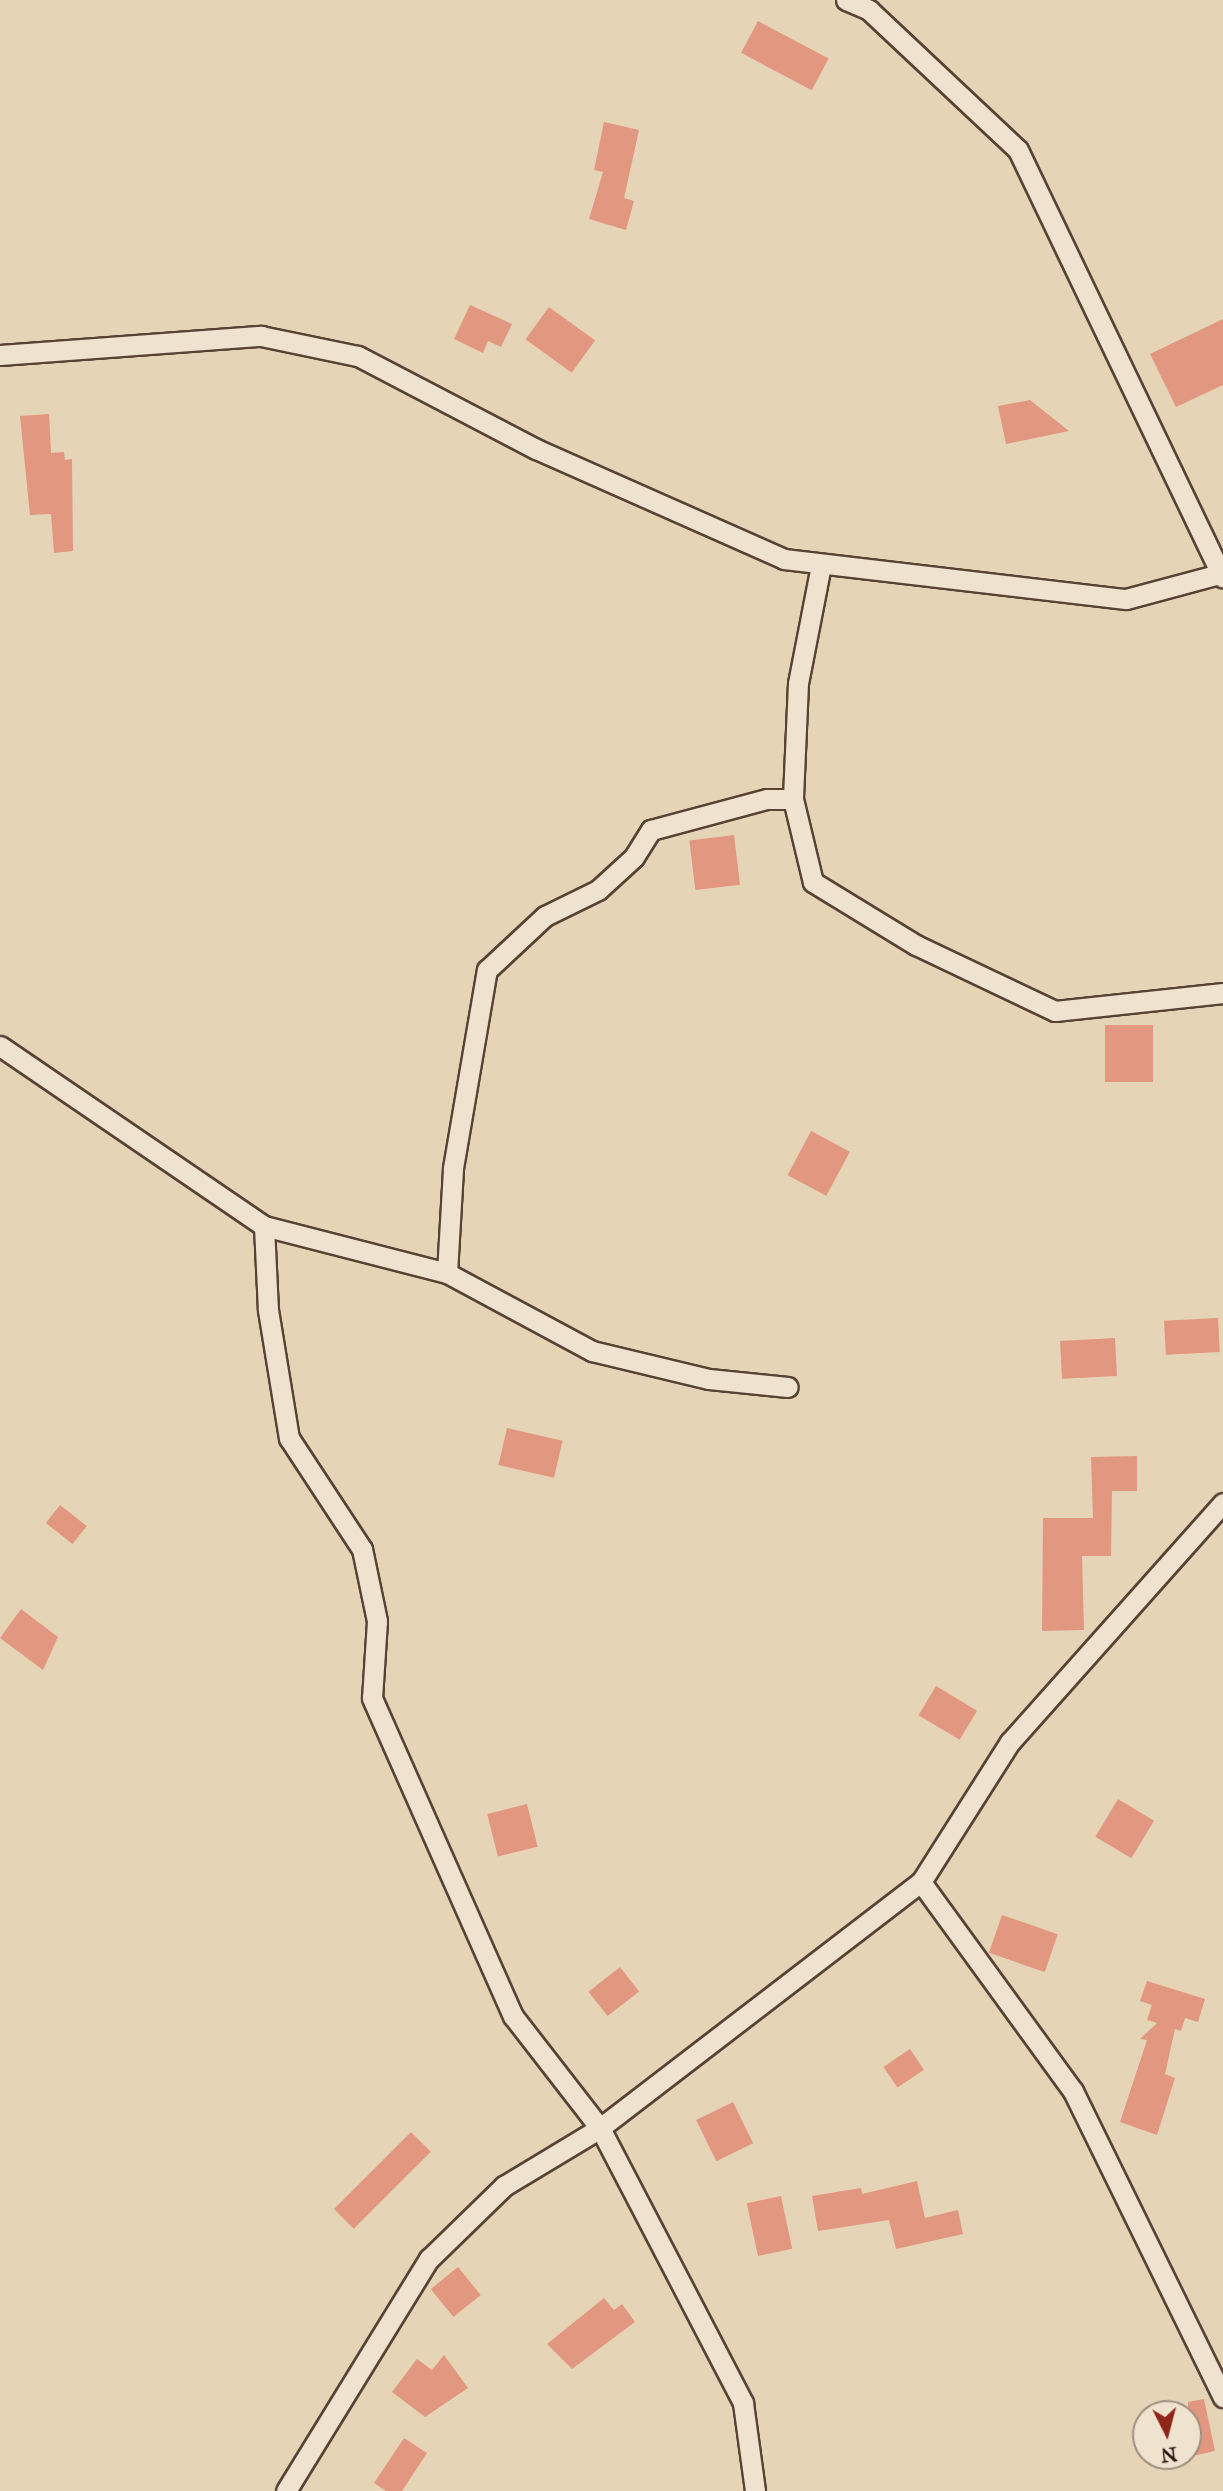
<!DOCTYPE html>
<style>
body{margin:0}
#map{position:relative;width:1223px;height:2491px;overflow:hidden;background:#e6d4b6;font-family:"IM FELL Great Primer",serif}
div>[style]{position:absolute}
.building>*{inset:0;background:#e29880;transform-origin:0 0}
.roads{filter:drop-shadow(2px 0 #584234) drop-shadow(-2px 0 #584234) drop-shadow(0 2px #584234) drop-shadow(0 -2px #584234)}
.street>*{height:19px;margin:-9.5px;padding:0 9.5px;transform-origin:9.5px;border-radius:9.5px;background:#efe3d0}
span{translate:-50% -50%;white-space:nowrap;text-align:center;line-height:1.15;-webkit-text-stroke:6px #efe3d0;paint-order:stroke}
.north{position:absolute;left:1132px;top:2400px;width:70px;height:70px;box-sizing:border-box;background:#efe3d0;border:2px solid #9f8f80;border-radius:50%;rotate:174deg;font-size:19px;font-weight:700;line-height:28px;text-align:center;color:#281209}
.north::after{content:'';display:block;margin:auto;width:24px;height:32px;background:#8f2418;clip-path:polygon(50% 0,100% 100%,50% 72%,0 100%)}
</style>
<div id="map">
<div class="building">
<i style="left:758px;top:21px;width:80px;height:36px;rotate:28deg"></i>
<i style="clip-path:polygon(604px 122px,639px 130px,624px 198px,634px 201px,626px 230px,589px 219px,603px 172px,594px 170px)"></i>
<i style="clip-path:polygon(470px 305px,512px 324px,501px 347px,488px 341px,483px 353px,454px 339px)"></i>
<i style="left:549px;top:307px;width:57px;height:40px;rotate:36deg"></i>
<i style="clip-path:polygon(1223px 319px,1223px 385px,1176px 407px,1150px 354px)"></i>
<i style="clip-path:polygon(1030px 400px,1069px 431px,1006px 444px,998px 406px)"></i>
<i style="clip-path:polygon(49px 414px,51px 453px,64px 452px,65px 460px,72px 459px,73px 551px,54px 553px,51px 514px,30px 515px,20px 416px)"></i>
<i style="left:734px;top:835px;width:50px;height:45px;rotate:83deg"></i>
<i style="left:1105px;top:1025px;width:48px;height:57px"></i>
<i style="left:811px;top:1131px;width:44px;height:50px;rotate:28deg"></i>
<i style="left:1218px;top:1318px;width:34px;height:54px;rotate:87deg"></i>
<i style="left:1115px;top:1338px;width:38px;height:55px;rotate:87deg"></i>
<i style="left:507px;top:1428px;width:57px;height:38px;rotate:13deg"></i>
<i style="clip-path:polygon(1137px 1456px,1137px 1491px,1112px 1491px,1111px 1556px,1082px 1556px,1084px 1630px,1042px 1631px,1043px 1518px,1093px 1518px,1091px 1457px)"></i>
<i style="left:60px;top:1505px;width:34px;height:23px;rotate:38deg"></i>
<i style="clip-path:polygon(21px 1609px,58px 1637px,43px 1670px,0 1638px)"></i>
<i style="left:936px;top:1686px;width:48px;height:34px;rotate:31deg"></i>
<i style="left:1118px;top:1799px;width:42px;height:44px;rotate:31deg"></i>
<i style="left:527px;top:1804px;width:44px;height:41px;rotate:76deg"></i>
<i style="left:1002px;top:1915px;width:59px;height:40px;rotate:19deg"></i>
<i style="left:620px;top:1967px;width:31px;height:40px;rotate:52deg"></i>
<i style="clip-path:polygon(1147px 1981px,1205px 1999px,1198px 2022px,1185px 2018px,1181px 2031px,1175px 2029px,1165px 2074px,1175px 2078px,1157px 2135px,1120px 2122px,1147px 2040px,1140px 2039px,1157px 2023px,1147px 2020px,1152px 2005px,1140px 2001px)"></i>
<i style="left:910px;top:2049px;width:25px;height:32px;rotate:56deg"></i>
<i style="left:733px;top:2102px;width:46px;height:41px;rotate:64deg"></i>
<i style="left:411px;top:2132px;width:28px;height:109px;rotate:45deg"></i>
<i style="clip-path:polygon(917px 2181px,925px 2218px,958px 2210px,963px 2234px,896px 2249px,889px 2220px,818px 2231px,812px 2196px,861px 2188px,862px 2194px)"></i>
<i style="left:781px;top:2196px;width:54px;height:35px;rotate:78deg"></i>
<i style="left:458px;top:2267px;width:36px;height:35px;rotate:51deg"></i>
<i style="clip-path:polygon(604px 2298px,614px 2310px,622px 2304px,635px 2322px,572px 2369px,547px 2344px)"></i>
<i style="clip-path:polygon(444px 2355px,468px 2388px,425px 2417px,392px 2392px,417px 2359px,432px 2370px)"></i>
<i style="clip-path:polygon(1204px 2399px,1215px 2451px,1188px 2457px,1188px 2402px)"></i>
<i style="clip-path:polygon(404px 2438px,427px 2453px,402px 2491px,386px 2491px,374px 2483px)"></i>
</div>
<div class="roads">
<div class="street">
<i style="left:846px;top:0;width:25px;rotate:23deg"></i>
<i style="left:869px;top:10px;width:204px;rotate:43.2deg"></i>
<i style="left:1018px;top:150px;width:474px;rotate:64.4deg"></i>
<i style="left:0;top:355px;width:262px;rotate:-4.2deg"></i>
<i style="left:261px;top:336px;width:99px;rotate:11.7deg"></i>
<i style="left:358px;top:356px;width:201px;rotate:27.6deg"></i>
<i style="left:536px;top:449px;width:271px;rotate:23.9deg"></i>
<i style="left:784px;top:559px;width:344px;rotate:6.7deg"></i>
<i style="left:1126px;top:599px;width:100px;rotate:-15deg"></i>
<i style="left:821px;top:565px;width:120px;rotate:101deg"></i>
<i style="left:798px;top:683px;width:116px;rotate:92.5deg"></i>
<i style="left:793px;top:799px;width:85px;rotate:76.5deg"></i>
<i style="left:813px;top:882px;width:121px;rotate:31.5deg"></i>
<i style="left:916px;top:945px;width:154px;rotate:25.4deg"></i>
<i style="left:1055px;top:1011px;width:169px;rotate:-6.1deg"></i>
<i style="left:0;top:1046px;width:320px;rotate:34.3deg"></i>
<i style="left:264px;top:1226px;width:189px;rotate:14.4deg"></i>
<i style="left:447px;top:1273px;width:105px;rotate:-86.7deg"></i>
<i style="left:453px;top:1168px;width:201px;rotate:-80.3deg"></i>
<i style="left:487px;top:970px;width:79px;rotate:-43deg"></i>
<i style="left:545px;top:916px;width:59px;rotate:-26.1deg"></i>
<i style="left:598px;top:890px;width:49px;rotate:-42.5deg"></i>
<i style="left:634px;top:857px;width:32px;rotate:-58deg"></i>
<i style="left:651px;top:830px;width:120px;rotate:-15deg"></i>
<i style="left:767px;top:799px;width:26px"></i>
<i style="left:264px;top:1226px;width:84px;rotate:87.3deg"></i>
<i style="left:268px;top:1310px;width:130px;rotate:80.7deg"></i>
<i style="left:289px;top:1438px;width:133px;rotate:56.7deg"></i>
<i style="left:362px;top:1549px;width:74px;rotate:78.2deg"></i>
<i style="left:377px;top:1621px;width:77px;rotate:93.7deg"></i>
<i style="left:372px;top:1698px;width:348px;rotate:66.1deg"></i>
<i style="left:513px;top:2016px;width:142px;rotate:52.2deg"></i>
<i style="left:600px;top:2128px;width:310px;rotate:62.5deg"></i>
<i style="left:743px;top:2403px;width:89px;rotate:82.2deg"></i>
<i style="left:447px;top:1273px;width:165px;rotate:28.3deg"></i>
<i style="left:592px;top:1351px;width:120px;rotate:13.5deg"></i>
<i style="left:709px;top:1379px;width:79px;rotate:5.8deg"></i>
<i style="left:921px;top:1882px;width:258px;rotate:54deg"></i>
<i style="left:1073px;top:2091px;width:341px;rotate:63.9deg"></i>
<i style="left:286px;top:2491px;width:273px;rotate:-58.4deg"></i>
<i style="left:429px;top:2259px;width:105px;rotate:-44.2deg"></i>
<i style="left:504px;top:2186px;width:112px;rotate:-31.1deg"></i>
<i style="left:600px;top:2128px;width:404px;rotate:-37.5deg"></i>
<i style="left:921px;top:1882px;width:166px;rotate:-57.6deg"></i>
<i style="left:1010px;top:1742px;width:320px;rotate:-48.3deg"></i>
</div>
</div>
<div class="north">N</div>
</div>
